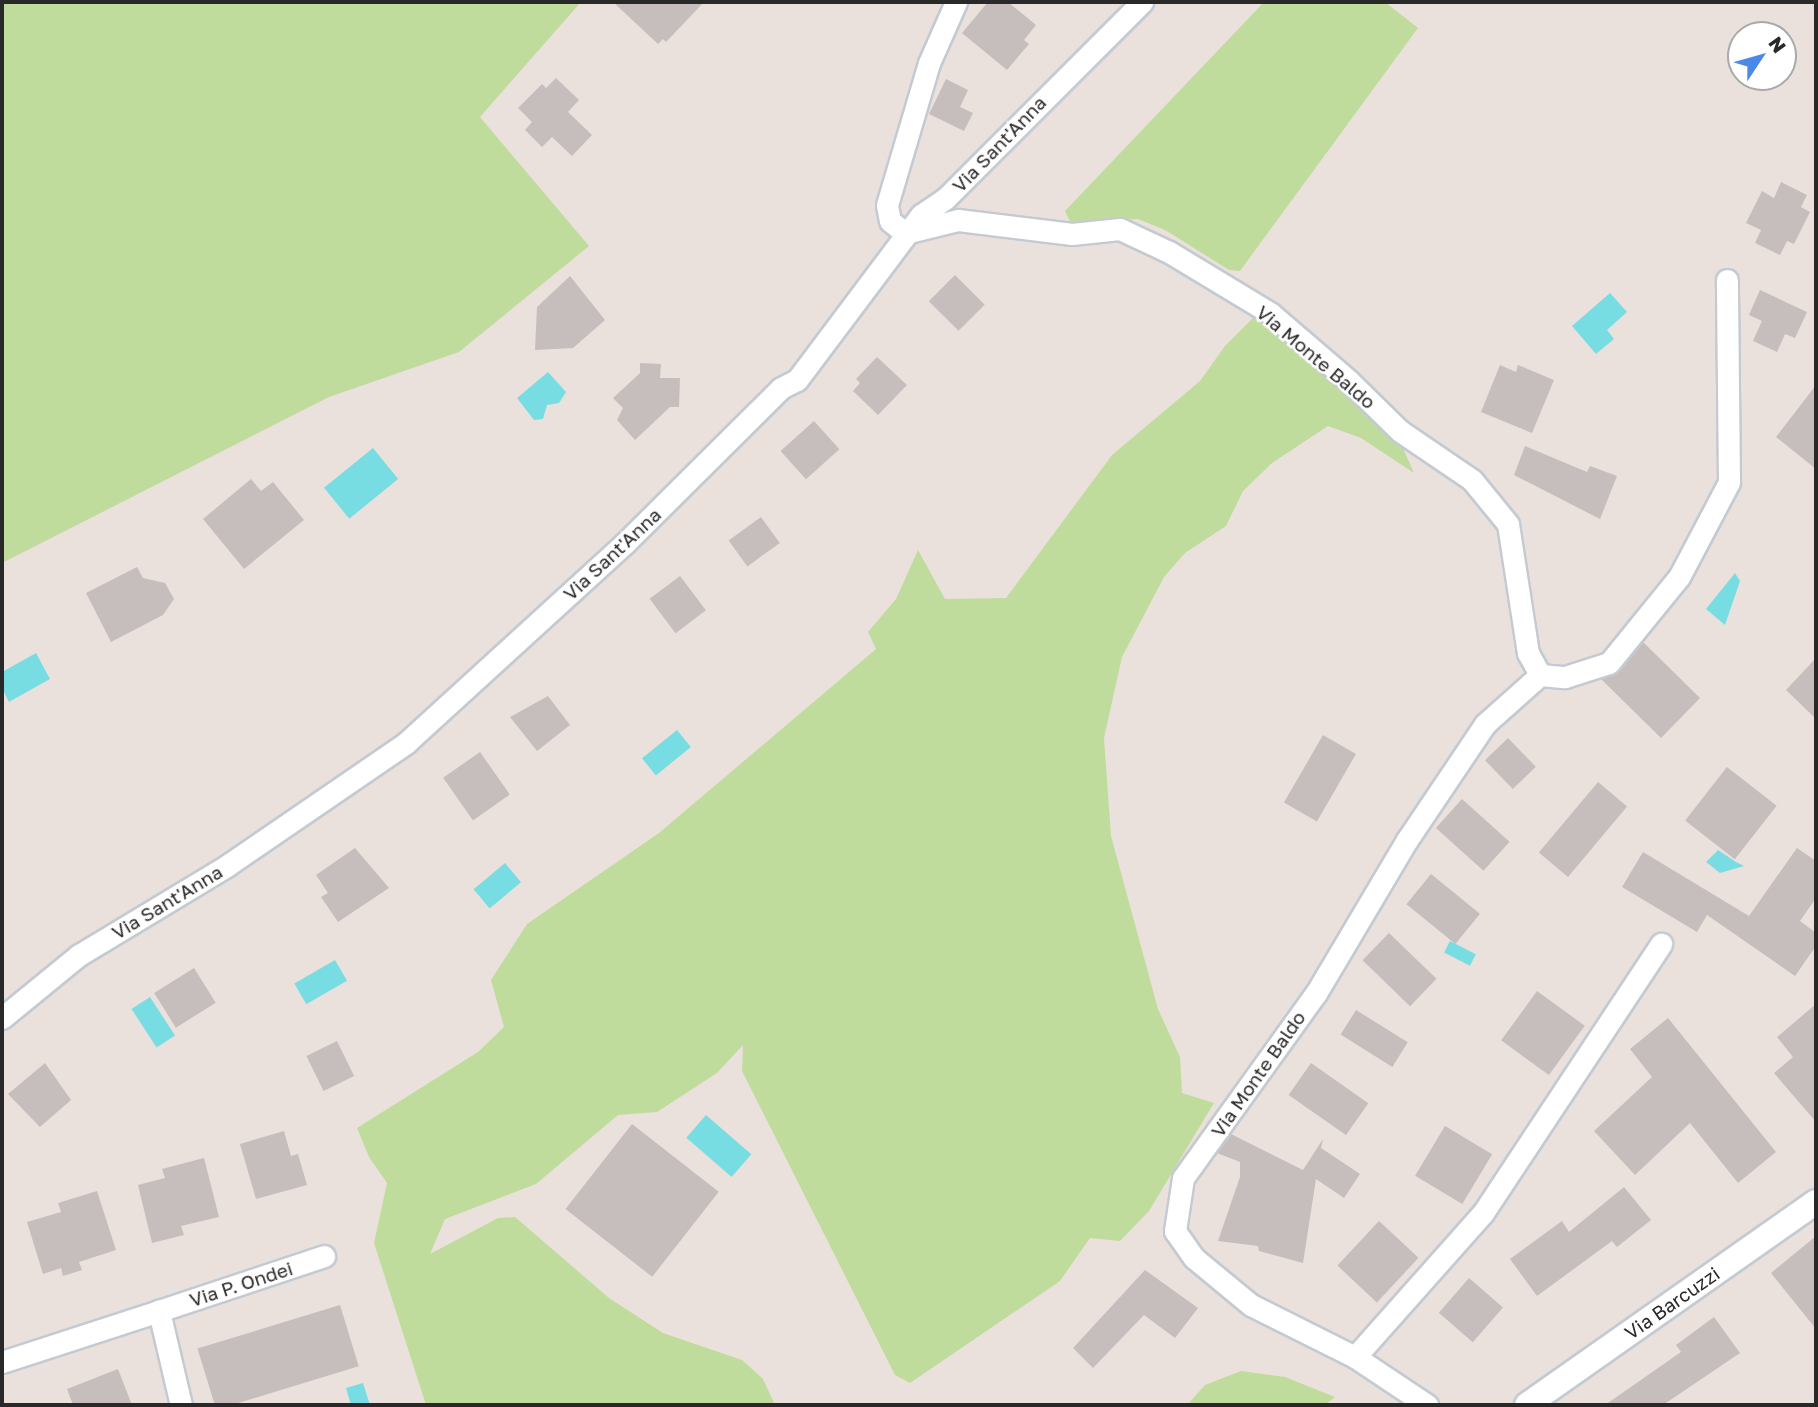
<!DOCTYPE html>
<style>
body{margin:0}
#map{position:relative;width:1818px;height:1407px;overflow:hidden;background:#eae1dc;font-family:"Golos Text",sans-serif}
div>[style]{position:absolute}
.green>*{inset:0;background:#c0dc9d}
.water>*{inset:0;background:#78dde3;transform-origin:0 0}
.building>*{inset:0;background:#c5bebc;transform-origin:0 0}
.roads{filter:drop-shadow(2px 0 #c4cad2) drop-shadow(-2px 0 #c4cad2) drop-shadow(0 2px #c4cad2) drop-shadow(0 -2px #c4cad2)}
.minor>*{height:21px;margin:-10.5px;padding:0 10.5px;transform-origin:10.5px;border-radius:10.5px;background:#fff}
.tertiary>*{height:24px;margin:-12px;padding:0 12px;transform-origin:12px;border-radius:12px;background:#fff}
span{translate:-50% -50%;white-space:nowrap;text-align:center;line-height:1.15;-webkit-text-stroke:5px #fff;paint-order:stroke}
.street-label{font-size:19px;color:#292929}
.frame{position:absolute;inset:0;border:4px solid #292929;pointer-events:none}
.north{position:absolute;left:1727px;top:21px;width:70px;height:70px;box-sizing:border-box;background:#fff;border:2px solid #a9a9a9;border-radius:50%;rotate:54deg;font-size:19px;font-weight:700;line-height:28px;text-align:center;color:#292929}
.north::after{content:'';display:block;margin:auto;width:24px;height:32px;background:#4a89e9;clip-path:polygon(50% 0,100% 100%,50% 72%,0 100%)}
</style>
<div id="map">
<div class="green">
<i style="clip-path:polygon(2px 2px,581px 2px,480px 117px,589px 246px,459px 352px,329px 397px,2px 563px)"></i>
<i style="clip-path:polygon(1264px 2px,1385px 2px,1418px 28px,1240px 271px,1229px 270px,1165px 230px,1138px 219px,1071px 223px,1065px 211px)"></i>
<i style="clip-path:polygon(1255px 316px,1294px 341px,1397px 435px,1414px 473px,1361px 438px,1328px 426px,1272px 463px,1243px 491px,1226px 526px,1185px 553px,1164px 577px,1122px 657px,1104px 738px,1111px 836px,1158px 1009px,1180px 1057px,1182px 1093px,1214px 1103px,1149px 1211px,1120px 1241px,1090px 1238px,1060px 1281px,910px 1383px,895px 1375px,742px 1071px,743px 1045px,717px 1073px,657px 1112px,618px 1115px,536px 1184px,445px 1219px,430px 1254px,498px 1218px,515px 1217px,609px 1298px,663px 1333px,742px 1360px,763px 1379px,775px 1405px,426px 1405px,374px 1243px,387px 1183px,369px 1157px,357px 1128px,478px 1052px,504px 1027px,491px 980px,527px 924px,659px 833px,876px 649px,868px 632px,896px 599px,918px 550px,945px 599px,1006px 598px,1112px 455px,1200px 381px,1225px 346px)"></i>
<i style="clip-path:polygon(1241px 1371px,1285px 1377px,1335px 1397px,1325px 1405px,1187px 1405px,1205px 1385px)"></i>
</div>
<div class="water">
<i style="clip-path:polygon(1610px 293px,1627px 312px,1607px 330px,1614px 339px,1596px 354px,1572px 326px)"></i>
<i style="clip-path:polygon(548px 372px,566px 392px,559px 403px,547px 405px,543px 419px,534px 420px,517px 398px)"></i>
<i style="left:373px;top:448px;width:40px;height:63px;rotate:51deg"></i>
<i style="clip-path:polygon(1735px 573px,1740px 581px,1725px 625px,1706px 609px)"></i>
<i style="clip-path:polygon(36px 653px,50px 679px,9px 702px,2px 688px,2px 672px)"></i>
<i style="left:677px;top:730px;width:22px;height:45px;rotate:51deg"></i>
<i style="clip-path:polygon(1718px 850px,1736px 862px,1744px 866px,1720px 873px,1706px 862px)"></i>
<i style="left:505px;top:863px;width:25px;height:41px;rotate:50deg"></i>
<i style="left:1450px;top:941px;width:29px;height:13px;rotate:27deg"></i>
<i style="left:335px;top:960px;width:24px;height:47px;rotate:60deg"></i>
<i style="left:150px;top:997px;width:46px;height:22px;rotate:57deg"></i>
<i style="left:706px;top:1115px;width:60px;height:30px;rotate:41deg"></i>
<i style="clip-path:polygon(363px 1383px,370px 1405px,351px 1405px,346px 1388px)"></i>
</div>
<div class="building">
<i style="clip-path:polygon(613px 2px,704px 2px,666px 42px,663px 39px,658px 44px)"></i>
<i style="clip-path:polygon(988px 2px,1008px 2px,1036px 25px,1024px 40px,1029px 44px,1007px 70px,962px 33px)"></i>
<i style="clip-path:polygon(556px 78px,579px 100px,568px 112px,592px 135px,572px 156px,552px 137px,542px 147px,525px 130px,532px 122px,518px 108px,542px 84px,546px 88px)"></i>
<i style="clip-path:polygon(946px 79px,968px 90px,960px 107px,973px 113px,964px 131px,929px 114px)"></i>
<i style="clip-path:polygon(1781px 182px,1807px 195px,1801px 207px,1810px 212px,1794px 244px,1787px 241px,1780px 255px,1755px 243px,1761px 230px,1746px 223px,1762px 191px,1774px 198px)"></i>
<i style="left:955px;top:275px;width:42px;height:37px;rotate:45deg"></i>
<i style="clip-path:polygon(570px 276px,605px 320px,573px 348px,535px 350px,537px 307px)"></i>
<i style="clip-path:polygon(1760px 290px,1807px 312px,1795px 338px,1785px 334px,1777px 352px,1753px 341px,1762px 321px,1749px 315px)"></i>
<i style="clip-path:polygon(877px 357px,907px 385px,878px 415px,853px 391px,860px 383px,856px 379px)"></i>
<i style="clip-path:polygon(640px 363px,661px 364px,660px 378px,680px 378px,679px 407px,670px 407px,635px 440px,617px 420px,623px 408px,613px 398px,640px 373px)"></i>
<i style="clip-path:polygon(1500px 365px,1516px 372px,1518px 365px,1554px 380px,1532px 433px,1481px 412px)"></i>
<i style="clip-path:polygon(1816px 385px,1816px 469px,1776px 437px)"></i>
<i style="left:814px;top:421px;width:38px;height:45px;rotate:48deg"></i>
<i style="clip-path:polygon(1525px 446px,1587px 472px,1590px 466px,1617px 476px,1600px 519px,1514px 475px)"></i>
<i style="clip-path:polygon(251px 479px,261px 491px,273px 482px,304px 520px,244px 569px,203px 519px)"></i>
<i style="left:761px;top:517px;width:32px;height:40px;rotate:54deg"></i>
<i style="clip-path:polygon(137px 567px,143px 578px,165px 583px,174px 599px,163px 615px,111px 642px,86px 593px)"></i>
<i style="left:680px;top:576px;width:43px;height:38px;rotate:53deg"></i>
<i style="clip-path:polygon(1643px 642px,1700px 698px,1661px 738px,1601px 679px,1619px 672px)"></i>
<i style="clip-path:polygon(1816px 658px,1816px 719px,1786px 690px)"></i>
<i style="clip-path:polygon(548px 696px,570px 725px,537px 751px,510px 717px)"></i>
<i style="left:1323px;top:735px;width:38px;height:78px;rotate:30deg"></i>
<i style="left:1508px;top:738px;width:40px;height:32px;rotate:46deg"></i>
<i style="left:480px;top:752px;width:52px;height:45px;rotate:55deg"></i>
<i style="left:1727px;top:767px;width:63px;height:68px;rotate:38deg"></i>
<i style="left:1598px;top:782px;width:38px;height:92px;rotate:40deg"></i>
<i style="left:1462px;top:799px;width:64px;height:39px;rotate:42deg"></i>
<i style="clip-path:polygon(355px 848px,389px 888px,338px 922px,321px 897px,328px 893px,316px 875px)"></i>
<i style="clip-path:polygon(1797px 848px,1816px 861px,1816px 898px,1800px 921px,1816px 933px,1816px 946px,1795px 976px,1707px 915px,1697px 932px,1622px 887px,1643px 852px,1749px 916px)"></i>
<i style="left:1431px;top:874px;width:63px;height:39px;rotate:39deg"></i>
<i style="left:1389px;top:933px;width:66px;height:38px;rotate:44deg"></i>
<i style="left:194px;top:968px;width:41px;height:47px;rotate:58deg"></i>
<i style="left:1537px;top:991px;width:59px;height:61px;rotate:36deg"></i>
<i style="clip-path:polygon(1816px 1004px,1816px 1122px,1774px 1073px,1793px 1057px,1777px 1037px)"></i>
<i style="left:1356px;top:1010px;width:61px;height:29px;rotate:32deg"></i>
<i style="clip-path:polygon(1668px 1018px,1776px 1152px,1738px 1183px,1690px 1123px,1635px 1175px,1594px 1131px,1652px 1077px,1630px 1049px)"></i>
<i style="left:337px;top:1041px;width:39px;height:34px;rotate:64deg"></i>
<i style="clip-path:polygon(45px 1063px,71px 1100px,40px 1127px,8px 1094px)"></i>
<i style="left:1311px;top:1063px;width:70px;height:39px;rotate:35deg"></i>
<i style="left:632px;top:1124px;width:110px;height:108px;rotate:38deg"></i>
<i style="left:1445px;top:1126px;width:55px;height:58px;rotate:31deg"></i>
<i style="clip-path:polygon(284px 1131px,291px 1156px,298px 1154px,307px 1185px,256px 1199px,240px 1144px)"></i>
<i style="clip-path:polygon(1231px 1134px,1303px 1170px,1323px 1139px,1321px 1148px,1360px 1174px,1344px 1198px,1316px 1179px,1303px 1263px,1259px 1251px,1258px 1246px,1218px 1241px,1240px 1177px,1240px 1162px,1217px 1153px)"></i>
<i style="clip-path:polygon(204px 1158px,219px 1217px,181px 1226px,184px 1235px,152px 1243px,138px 1185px,165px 1178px,162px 1169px)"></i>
<i style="clip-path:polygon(1624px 1187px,1651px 1220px,1617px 1247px,1612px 1241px,1537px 1296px,1510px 1259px,1562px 1221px,1569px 1232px)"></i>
<i style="clip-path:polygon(97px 1191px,116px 1250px,79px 1262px,82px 1270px,63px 1276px,61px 1268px,43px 1274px,27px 1222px,61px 1212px,58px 1203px)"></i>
<i style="left:1379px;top:1221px;width:54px;height:61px;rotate:43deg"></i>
<i style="clip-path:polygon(1816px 1236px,1816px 1329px,1771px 1273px)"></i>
<i style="clip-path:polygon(1145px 1270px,1198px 1308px,1175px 1338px,1144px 1315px,1093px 1368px,1073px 1348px)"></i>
<i style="left:1469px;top:1278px;width:45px;height:46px;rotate:41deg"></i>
<i style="left:340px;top:1305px;width:64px;height:149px;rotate:73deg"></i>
<i style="clip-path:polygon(1714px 1317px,1740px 1353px,1663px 1405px,1605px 1405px,1681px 1352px,1676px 1345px)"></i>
<i style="clip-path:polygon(118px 1369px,132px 1405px,73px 1405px,67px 1389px)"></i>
</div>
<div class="roads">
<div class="minor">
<i style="left:905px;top:233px;width:55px;rotate:-13.8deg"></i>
<i style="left:958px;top:220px;width:115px;rotate:7deg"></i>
<i style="left:1072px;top:234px;width:48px;rotate:-5.9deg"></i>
<i style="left:1120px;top:229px;width:54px;rotate:25.1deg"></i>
<i style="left:1169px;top:252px;width:118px;rotate:31.1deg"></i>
<i style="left:1270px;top:313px;width:104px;rotate:40.7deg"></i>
<i style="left:1349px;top:381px;width:71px;rotate:44.4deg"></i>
<i style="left:1400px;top:431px;width:87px;rotate:34.2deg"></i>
<i style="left:1472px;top:480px;width:57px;rotate:50.7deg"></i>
<i style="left:1508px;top:524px;width:131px;rotate:81.2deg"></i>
<i style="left:1528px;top:653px;width:25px;rotate:61deg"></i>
<i style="left:1540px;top:675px;width:74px;rotate:138.3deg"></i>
<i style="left:1485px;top:724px;width:140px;rotate:123.9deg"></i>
<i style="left:1407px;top:840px;width:178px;rotate:120.7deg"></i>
<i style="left:1316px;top:993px;width:228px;rotate:125.7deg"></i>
<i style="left:1183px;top:1178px;width:54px;rotate:98.6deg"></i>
<i style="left:1175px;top:1231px;width:33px;rotate:55deg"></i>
<i style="left:1194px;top:1258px;width:74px;rotate:39.5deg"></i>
<i style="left:1251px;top:1305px;width:116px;rotate:26.6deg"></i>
<i style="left:1355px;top:1357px;width:87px;rotate:33.7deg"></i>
<i style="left:905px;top:233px;width:19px;rotate:-141deg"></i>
<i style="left:890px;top:221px;width:16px;rotate:-101deg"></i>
<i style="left:887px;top:205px;width:148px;rotate:-73.5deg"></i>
<i style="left:929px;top:63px;width:67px;rotate:-66.1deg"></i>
<i style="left:1540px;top:675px;width:25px;rotate:5deg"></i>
<i style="left:1565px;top:677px;width:46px;rotate:-17.7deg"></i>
<i style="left:1609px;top:663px;width:111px;rotate:-50.9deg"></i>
<i style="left:1679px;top:577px;width:107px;rotate:-62.2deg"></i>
<i style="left:1729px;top:482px;width:202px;rotate:-90.6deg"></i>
<i style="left:2px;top:1018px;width:99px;rotate:-39.3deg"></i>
<i style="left:79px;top:955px;width:174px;rotate:-31.1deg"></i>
<i style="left:228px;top:865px;width:216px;rotate:-34.4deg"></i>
<i style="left:406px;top:743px;width:295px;rotate:-42.4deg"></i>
<i style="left:624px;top:544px;width:221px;rotate:-44.8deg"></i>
<i style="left:781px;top:388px;width:18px;rotate:-27deg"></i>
<i style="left:797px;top:380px;width:206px;rotate:-53.1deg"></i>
<i style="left:921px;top:215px;width:29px;rotate:-34deg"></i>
<i style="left:945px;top:199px;width:279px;rotate:-45deg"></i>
<i style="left:1355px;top:1357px;width:193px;rotate:-48.4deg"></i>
<i style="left:1483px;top:1213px;width:323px;rotate:-56.5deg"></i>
<i style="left:2px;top:1362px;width:165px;rotate:-18deg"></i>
<i style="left:181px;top:1405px;width:97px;rotate:-103.2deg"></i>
<i style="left:159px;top:1311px;width:174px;rotate:-18.4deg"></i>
</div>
<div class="tertiary">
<i style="left:1527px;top:1405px;width:353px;rotate:-35.1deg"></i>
</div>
</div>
<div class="street-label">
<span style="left:999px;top:144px;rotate:-46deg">Via Sant'Anna</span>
<span style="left:1316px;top:357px;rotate:40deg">Via Monte Baldo</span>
<span style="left:612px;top:554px;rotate:-43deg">Via Sant'Anna</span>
<span style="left:167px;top:902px;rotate:-31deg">Via Sant'Anna</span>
<span style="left:1258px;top:1074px;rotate:-55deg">Via Monte Baldo</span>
<span style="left:241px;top:1284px;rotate:-18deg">Via P. Ondei</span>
<span style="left:1672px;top:1303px;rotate:-35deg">Via Barcuzzi</span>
</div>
<div class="frame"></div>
<div class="north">N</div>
</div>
